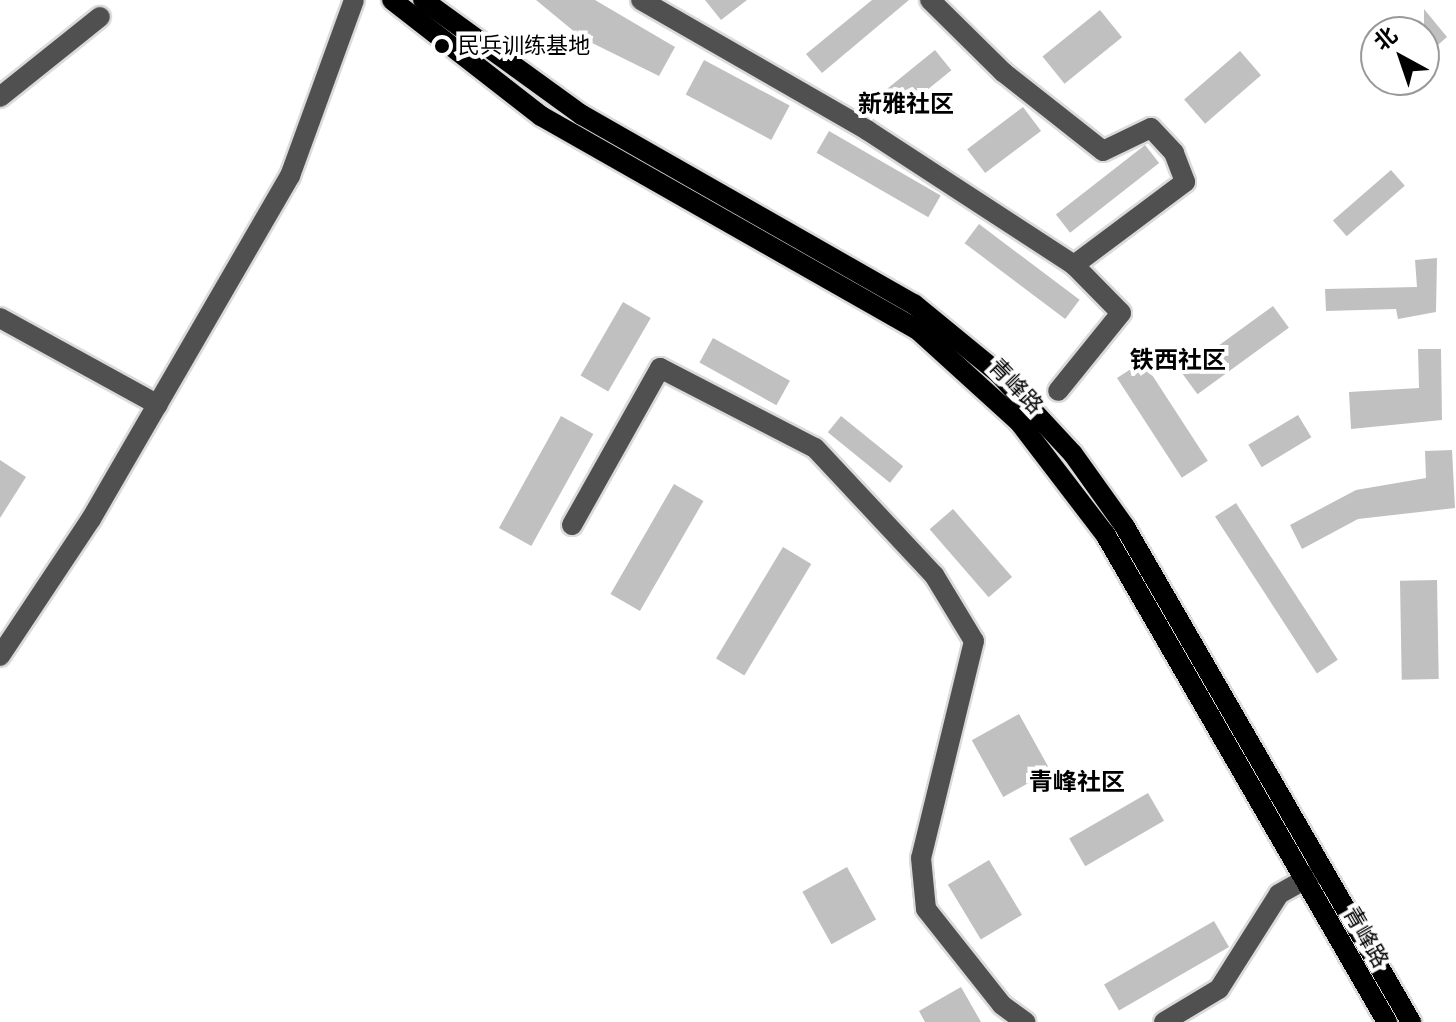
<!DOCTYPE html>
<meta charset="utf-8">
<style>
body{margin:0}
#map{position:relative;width:1456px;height:1022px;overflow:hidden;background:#fff;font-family:"DejaVu Sans","Noto Sans SC",sans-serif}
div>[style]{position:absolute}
.building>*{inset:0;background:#c0c0c0;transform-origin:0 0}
.roads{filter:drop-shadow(2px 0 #dbdbdb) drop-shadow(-2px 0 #dbdbdb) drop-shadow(0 2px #dbdbdb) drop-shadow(0 -2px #dbdbdb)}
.minor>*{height:20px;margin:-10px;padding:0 10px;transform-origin:10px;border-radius:10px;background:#505050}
.major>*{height:20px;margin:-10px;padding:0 10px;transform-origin:10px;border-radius:10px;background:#000}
.dots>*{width:22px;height:22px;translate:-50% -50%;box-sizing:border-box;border:4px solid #fff;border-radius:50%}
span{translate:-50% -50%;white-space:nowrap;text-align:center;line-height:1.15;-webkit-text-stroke:8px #fff;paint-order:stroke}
.poi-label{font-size:22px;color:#000}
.left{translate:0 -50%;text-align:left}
.street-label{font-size:22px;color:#000}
.neighbourhood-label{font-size:24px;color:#000;font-weight:700}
.north{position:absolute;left:1360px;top:16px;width:80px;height:80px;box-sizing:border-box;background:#fff;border:2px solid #999;border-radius:50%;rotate:320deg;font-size:22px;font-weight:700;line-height:32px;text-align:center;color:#000}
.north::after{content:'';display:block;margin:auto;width:28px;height:36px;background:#000;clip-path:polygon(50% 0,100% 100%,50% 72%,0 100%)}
</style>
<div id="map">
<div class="building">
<i style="clip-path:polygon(536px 0,595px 0,675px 47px,659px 76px,582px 38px)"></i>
<i style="clip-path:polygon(705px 0,747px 0,721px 20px)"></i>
<i style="clip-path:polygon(872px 0,909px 0,822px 73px,806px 54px)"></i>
<i style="clip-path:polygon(1424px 9px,1447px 37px,1424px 57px)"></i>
<i style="left:1100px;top:10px;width:35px;height:74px;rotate:51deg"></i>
<i style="left:935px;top:50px;width:26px;height:75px;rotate:51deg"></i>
<i style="left:1240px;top:51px;width:32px;height:74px;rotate:49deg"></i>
<i style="left:704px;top:60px;width:97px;height:39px;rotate:28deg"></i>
<i style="left:1023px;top:107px;width:30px;height:70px;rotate:53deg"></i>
<i style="left:829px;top:131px;width:129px;height:25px;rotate:30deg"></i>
<i style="left:1145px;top:145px;width:23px;height:113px;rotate:52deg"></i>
<i style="left:1391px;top:170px;width:21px;height:77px;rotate:49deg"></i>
<i style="left:979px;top:224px;width:126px;height:24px;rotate:37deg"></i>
<i style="clip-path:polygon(1437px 258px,1436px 312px,1398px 319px,1396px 309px,1326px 311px,1325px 289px,1417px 287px,1415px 260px)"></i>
<i style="left:623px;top:302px;width:32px;height:85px;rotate:30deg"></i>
<i style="left:1273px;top:306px;width:27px;height:113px;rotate:54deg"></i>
<i style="left:713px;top:338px;width:88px;height:28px;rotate:29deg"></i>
<i style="clip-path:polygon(1418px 349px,1441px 349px,1442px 420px,1351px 429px,1349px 392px,1419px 388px)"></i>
<i style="left:1143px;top:361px;width:119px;height:31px;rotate:57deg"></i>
<i style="left:1298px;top:415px;width:26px;height:58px;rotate:59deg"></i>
<i style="left:561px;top:416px;width:37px;height:128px;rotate:29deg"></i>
<i style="left:841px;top:416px;width:80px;height:21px;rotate:39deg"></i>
<i style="clip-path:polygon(1452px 450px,1455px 508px,1358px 519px,1302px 549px,1290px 525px,1356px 490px,1426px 478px,1425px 451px)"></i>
<i style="clip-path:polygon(0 460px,26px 477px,0 518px)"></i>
<i style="left:674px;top:484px;width:34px;height:127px;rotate:30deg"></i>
<i style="left:1236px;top:503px;width:187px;height:25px;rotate:57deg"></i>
<i style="left:953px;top:509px;width:90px;height:31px;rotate:49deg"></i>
<i style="left:783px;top:547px;width:33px;height:130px;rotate:31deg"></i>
<i style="left:1437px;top:580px;width:99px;height:37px;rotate:89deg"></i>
<i style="left:1019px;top:714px;width:65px;height:54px;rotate:61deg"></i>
<i style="left:1148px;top:793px;width:32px;height:91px;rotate:60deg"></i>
<i style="left:989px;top:860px;width:64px;height:48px;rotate:59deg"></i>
<i style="left:847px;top:867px;width:60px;height:51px;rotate:61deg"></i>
<i style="left:1214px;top:921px;width:30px;height:127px;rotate:60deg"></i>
<i style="clip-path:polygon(961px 987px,981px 1022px,925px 1022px,919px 1011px)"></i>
</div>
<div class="roads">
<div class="minor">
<i style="left:641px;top:0;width:261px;rotate:29.9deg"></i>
<i style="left:867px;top:130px;width:247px;rotate:33.1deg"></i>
<i style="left:930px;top:0;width:103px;rotate:44.6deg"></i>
<i style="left:1003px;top:72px;width:127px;rotate:38.3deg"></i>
<i style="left:1103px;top:151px;width:53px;rotate:-25.6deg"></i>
<i style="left:1151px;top:128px;width:34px;rotate:47deg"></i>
<i style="left:1174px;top:153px;width:31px;rotate:69deg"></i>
<i style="left:1185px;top:182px;width:139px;rotate:143.2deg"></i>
<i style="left:1074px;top:265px;width:67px;rotate:45.6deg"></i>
<i style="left:1121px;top:313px;width:100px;rotate:128.9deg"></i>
<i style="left:0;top:97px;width:128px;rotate:-38.7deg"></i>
<i style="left:0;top:318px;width:180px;rotate:28.8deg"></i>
<i style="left:572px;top:525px;width:180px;rotate:-60.7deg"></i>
<i style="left:660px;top:368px;width:174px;rotate:27.3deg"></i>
<i style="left:815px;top:448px;width:174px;rotate:46.9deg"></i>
<i style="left:934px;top:575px;width:77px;rotate:58.8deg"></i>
<i style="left:974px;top:641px;width:223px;rotate:103.7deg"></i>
<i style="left:921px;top:858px;width:51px;rotate:84.4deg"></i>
<i style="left:926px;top:909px;width:122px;rotate:51.6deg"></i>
<i style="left:1002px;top:1005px;width:29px;rotate:36deg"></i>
<i style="left:0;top:656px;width:164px;rotate:-56.4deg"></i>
<i style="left:91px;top:519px;width:397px;rotate:-59.9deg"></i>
<i style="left:290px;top:176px;width:187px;rotate:-70deg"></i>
<i style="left:1164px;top:1022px;width:64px;rotate:-31deg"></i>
<i style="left:1219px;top:989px;width:112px;rotate:-57.7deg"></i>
<i style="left:1279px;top:894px;width:47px;rotate:-29.3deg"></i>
</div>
<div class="major">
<i style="left:392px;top:0;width:189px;rotate:37.9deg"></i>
<i style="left:541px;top:116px;width:435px;rotate:29.6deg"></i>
<i style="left:919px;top:331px;width:137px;rotate:42.3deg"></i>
<i style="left:1020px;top:423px;width:140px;rotate:52.6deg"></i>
<i style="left:1105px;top:534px;width:564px;rotate:59.98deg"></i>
<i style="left:423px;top:0;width:196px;rotate:35.9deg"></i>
<i style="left:582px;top:115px;width:382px;rotate:29.7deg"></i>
<i style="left:914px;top:304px;width:109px;rotate:39.4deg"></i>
<i style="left:998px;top:373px;width:110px;rotate:47.2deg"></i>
<i style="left:1073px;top:454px;width:90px;rotate:54.5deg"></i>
<i style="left:1125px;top:527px;width:572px;rotate:59.98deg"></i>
</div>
</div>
<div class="dots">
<i style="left:442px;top:46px;background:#000"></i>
</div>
<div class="poi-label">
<span class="left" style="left:458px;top:46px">民兵训练基地</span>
</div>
<div class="street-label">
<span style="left:1016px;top:386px;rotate:46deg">青峰路</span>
<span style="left:1366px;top:937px;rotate:60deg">青峰路</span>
</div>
<div class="neighbourhood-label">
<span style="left:906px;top:105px">新雅社区</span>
<span style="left:1178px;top:361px">铁西社区</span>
<span style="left:1077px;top:783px">青峰社区</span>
</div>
<div class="north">北</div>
</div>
